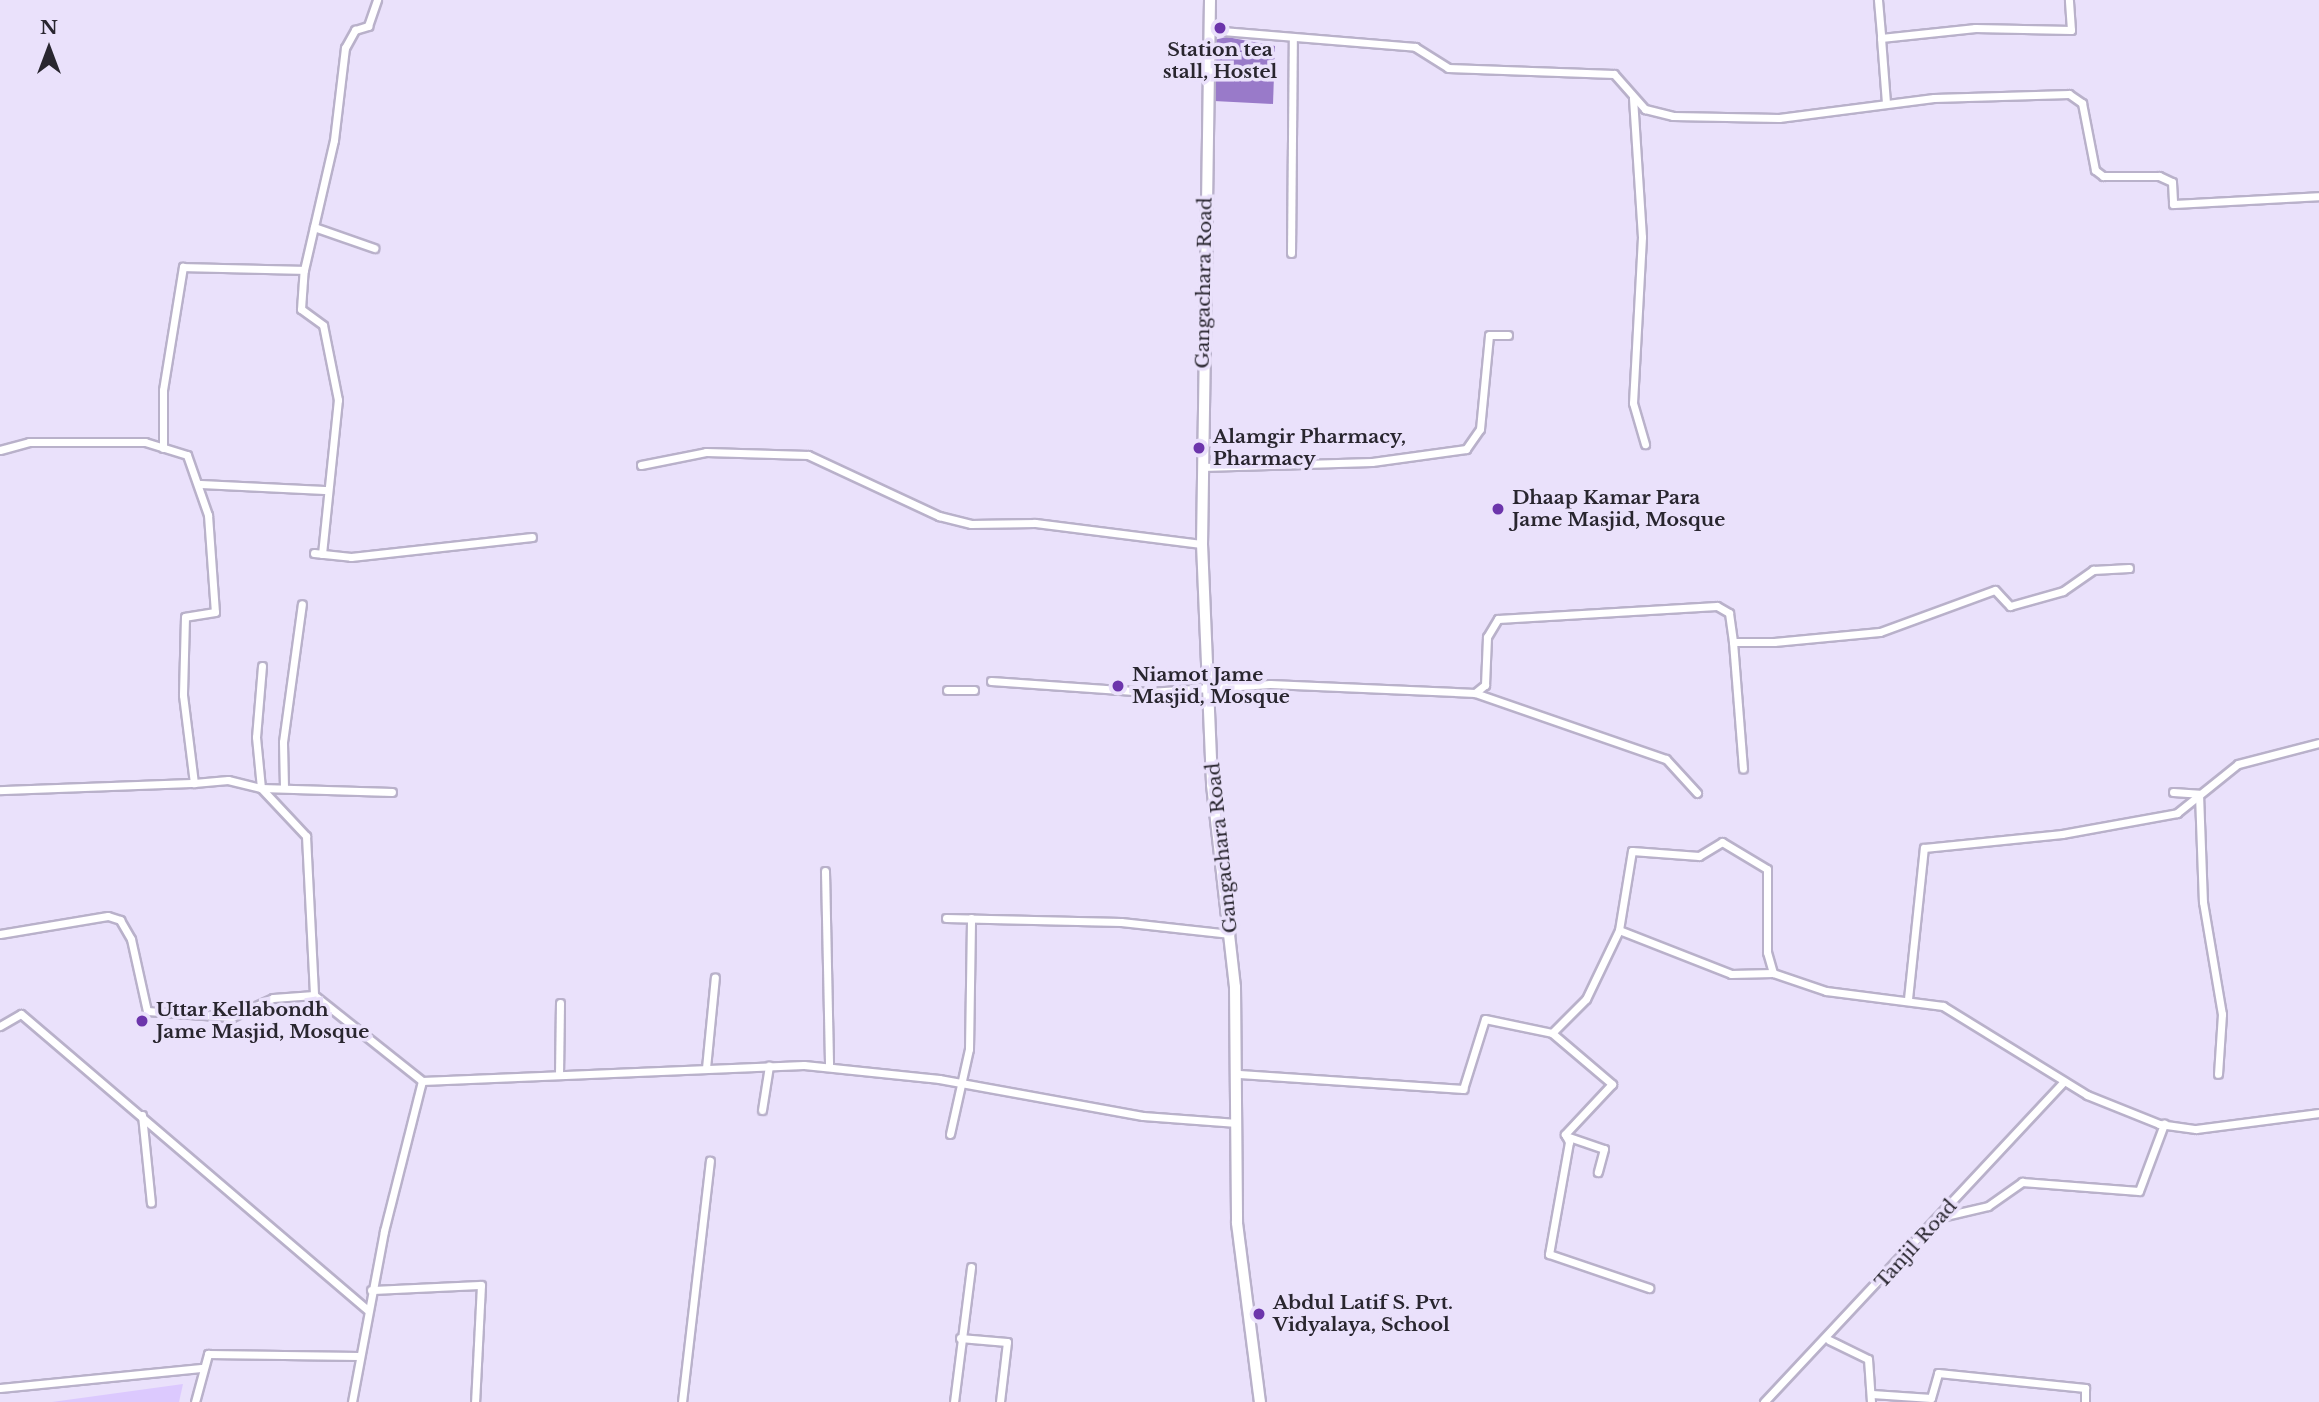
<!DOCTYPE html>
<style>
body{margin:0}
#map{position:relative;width:2319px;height:1402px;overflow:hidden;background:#eae1fb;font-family:"Libre Baskerville",serif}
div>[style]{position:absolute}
.green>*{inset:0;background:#dcc9fe}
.water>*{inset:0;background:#997ac9}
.roads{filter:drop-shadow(2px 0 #b9b1ca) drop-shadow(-2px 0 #b9b1ca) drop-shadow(0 2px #b9b1ca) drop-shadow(0 -2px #b9b1ca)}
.minor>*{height:7px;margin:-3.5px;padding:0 3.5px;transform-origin:3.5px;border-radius:3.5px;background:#fff}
.secondary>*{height:10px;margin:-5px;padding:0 5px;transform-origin:5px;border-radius:5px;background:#fff}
.dots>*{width:19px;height:19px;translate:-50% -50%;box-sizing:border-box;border:4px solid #eae1fb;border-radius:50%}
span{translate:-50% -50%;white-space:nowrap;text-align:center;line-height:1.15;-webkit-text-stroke:7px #eae1fb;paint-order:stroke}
.poi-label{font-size:19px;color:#29262f;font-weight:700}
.left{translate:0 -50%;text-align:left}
.street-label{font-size:19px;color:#29262f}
.north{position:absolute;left:14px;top:14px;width:70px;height:70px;-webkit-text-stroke:5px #eae1fb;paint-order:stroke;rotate:0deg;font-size:19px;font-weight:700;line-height:28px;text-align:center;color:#29262f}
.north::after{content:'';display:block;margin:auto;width:24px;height:32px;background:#29262f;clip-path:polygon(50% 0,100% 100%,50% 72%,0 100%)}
</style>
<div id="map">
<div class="green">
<i style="clip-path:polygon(183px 1384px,179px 1402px,52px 1402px)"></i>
</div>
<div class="water">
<i style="clip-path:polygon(1227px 37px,1275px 46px,1273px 104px,1214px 101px,1214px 40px)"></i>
</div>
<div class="roads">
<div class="minor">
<i style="left:1878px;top:0;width:38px;rotate:85deg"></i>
<i style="left:1210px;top:30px;width:206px;rotate:4.7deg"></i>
<i style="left:1415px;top:47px;width:39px;rotate:32deg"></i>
<i style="left:1448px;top:68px;width:166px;rotate:2.1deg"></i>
<i style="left:1614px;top:74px;width:47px;rotate:48.5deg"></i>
<i style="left:1645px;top:109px;width:29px;rotate:14deg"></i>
<i style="left:1673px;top:116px;width:106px;rotate:1.1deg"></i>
<i style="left:1779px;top:118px;width:156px;rotate:-7.4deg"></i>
<i style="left:1934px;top:98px;width:135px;rotate:-1.7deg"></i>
<i style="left:2069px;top:94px;width:16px;rotate:35deg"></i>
<i style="left:2082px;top:103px;width:68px;rotate:79deg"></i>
<i style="left:2095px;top:170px;width:10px;rotate:37deg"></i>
<i style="left:2103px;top:176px;width:56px"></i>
<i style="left:2159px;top:176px;width:14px;rotate:25deg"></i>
<i style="left:2172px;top:182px;width:22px;rotate:87deg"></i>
<i style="left:2173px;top:204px;width:146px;rotate:-3.1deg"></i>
<i style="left:1633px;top:98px;width:139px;rotate:86.3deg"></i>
<i style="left:1642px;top:237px;width:166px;rotate:93.1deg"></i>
<i style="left:1633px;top:403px;width:43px;rotate:73.7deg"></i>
<i style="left:1886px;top:103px;width:65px;rotate:-94.4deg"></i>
<i style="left:1881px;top:38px;width:95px;rotate:-6.1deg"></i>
<i style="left:1975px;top:28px;width:96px;rotate:1.2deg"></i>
<i style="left:2071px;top:30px;width:30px;rotate:-94deg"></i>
<i style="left:314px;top:227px;width:64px;rotate:19.3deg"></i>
<i style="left:1291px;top:253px;width:213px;rotate:-89.5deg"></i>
<i style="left:163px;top:448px;width:58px;rotate:-90deg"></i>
<i style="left:163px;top:390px;width:125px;rotate:-80.8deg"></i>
<i style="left:183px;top:267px;width:121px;rotate:1.4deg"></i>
<i style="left:0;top:450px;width:30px;rotate:-15deg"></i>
<i style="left:29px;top:442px;width:116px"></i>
<i style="left:145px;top:442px;width:44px;rotate:17.2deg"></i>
<i style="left:187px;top:455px;width:64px;rotate:70.7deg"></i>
<i style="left:208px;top:515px;width:97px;rotate:85.9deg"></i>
<i style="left:215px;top:612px;width:30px;rotate:171deg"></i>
<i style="left:185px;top:617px;width:78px;rotate:91.5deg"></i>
<i style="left:183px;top:695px;width:89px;rotate:82.9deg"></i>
<i style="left:194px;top:783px;width:194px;rotate:177.9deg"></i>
<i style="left:641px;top:465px;width:66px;rotate:-11.3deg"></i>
<i style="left:706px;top:452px;width:102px;rotate:1.7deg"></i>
<i style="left:808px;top:455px;width:145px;rotate:25deg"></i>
<i style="left:939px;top:516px;width:33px;rotate:14deg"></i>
<i style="left:971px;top:524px;width:64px;rotate:-0.9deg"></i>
<i style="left:1035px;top:523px;width:168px;rotate:7.2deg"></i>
<i style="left:1202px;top:467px;width:170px;rotate:-1.7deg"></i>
<i style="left:1372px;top:462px;width:95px;rotate:-7.9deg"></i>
<i style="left:1466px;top:449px;width:24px;rotate:-55deg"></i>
<i style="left:1480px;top:429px;width:94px;rotate:-84.5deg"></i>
<i style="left:1489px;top:335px;width:19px"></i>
<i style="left:199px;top:484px;width:127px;rotate:2.7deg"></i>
<i style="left:314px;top:553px;width:37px;rotate:6deg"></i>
<i style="left:351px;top:557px;width:182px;rotate:-6.3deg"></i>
<i style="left:322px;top:554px;width:155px;rotate:-84.1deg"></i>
<i style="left:338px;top:400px;width:76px;rotate:-101.3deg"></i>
<i style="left:323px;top:325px;width:27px;rotate:-144deg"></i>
<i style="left:301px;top:309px;width:39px;rotate:-86deg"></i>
<i style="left:304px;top:270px;width:133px;rotate:-77deg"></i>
<i style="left:334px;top:140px;width:93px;rotate:-83.2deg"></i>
<i style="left:345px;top:48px;width:21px;rotate:-61deg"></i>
<i style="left:355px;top:30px;width:14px;rotate:-17deg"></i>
<i style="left:368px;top:26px;width:28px;rotate:-71deg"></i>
<i style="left:1733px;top:642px;width:127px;rotate:85.5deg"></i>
<i style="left:262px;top:666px;width:71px;rotate:94.8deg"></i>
<i style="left:256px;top:737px;width:51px;rotate:84.4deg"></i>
<i style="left:261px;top:788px;width:131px;rotate:1.7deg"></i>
<i style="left:991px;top:681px;width:158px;rotate:4deg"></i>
<i style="left:1149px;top:692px;width:121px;rotate:-3.8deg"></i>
<i style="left:1270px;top:684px;width:205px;rotate:2.5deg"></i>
<i style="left:1475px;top:693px;width:13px;rotate:-39deg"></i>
<i style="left:1485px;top:685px;width:48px;rotate:-87.6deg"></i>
<i style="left:1487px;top:637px;width:21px;rotate:-59deg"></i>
<i style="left:1498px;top:619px;width:219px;rotate:-3.4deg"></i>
<i style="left:1717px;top:606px;width:14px;rotate:30deg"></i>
<i style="left:1729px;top:613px;width:29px;rotate:82deg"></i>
<i style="left:1733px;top:642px;width:41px"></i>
<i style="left:1774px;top:642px;width:106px;rotate:-5.4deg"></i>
<i style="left:1880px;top:632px;width:122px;rotate:-20.1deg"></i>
<i style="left:1995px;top:590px;width:22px;rotate:47deg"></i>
<i style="left:2010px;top:606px;width:55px;rotate:-15.8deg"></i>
<i style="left:2063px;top:591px;width:37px;rotate:-35deg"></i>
<i style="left:2093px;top:570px;width:36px;rotate:-3deg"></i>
<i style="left:947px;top:690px;width:27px"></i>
<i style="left:1475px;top:693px;width:202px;rotate:19.1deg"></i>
<i style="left:1666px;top:759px;width:46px;rotate:47.6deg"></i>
<i style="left:194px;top:783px;width:34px;rotate:-5deg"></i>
<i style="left:228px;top:780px;width:34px;rotate:14deg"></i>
<i style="left:261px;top:788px;width:66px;rotate:46.8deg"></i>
<i style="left:306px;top:836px;width:159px;rotate:87.1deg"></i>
<i style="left:284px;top:787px;width:45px;rotate:-91.3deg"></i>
<i style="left:283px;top:742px;width:139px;rotate:-82.2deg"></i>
<i style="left:2173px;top:792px;width:26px;rotate:4deg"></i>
<i style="left:2199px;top:794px;width:108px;rotate:87.9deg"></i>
<i style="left:2203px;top:902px;width:114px;rotate:80.4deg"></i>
<i style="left:2222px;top:1014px;width:60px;rotate:93.8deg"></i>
<i style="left:825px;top:871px;width:196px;rotate:88.8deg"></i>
<i style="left:946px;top:918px;width:175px;rotate:1.3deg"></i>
<i style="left:1121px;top:922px;width:110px;rotate:6.3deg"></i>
<i style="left:1619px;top:930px;width:80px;rotate:-80.7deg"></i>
<i style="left:1632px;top:851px;width:67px;rotate:4.3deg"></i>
<i style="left:1699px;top:856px;width:27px;rotate:-31deg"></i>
<i style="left:1722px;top:842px;width:52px;rotate:31deg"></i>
<i style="left:1767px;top:869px;width:83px;rotate:90deg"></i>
<i style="left:1767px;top:952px;width:22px;rotate:74deg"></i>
<i style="left:0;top:934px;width:109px;rotate:-9.5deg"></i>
<i style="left:108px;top:916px;width:13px;rotate:18deg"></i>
<i style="left:120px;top:920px;width:22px;rotate:60deg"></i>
<i style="left:131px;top:939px;width:74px;rotate:77.5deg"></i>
<i style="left:147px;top:1011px;width:85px;rotate:4deg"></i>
<i style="left:232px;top:1017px;width:45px;rotate:-24.9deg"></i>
<i style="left:273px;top:998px;width:41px;rotate:-4.2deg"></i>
<i style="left:314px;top:995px;width:138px;rotate:38.5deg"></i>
<i style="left:422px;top:1081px;width:155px;rotate:104.2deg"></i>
<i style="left:384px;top:1231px;width:174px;rotate:100.6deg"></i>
<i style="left:1908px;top:999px;width:152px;rotate:-84deg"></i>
<i style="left:1924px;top:848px;width:139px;rotate:-5.8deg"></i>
<i style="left:2062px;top:834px;width:117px;rotate:-10.3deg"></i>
<i style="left:2177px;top:813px;width:78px;rotate:-38.8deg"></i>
<i style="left:2238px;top:764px;width:84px;rotate:-14.5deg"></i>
<i style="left:0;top:1026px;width:24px;rotate:-30deg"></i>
<i style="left:21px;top:1014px;width:455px;rotate:40.5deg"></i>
<i style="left:1552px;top:1033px;width:79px;rotate:40.4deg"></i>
<i style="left:1612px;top:1084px;width:69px;rotate:133.2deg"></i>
<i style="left:1565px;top:1134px;width:9px;rotate:63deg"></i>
<i style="left:1569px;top:1142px;width:114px;rotate:100.1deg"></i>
<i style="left:1549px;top:1254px;width:106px;rotate:18.8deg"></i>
<i style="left:706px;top:1068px;width:91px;rotate:-84.4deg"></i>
<i style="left:1239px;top:1074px;width:225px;rotate:3.8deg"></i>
<i style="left:1463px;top:1089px;width:73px;rotate:-72.6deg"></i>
<i style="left:1485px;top:1019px;width:68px;rotate:11.8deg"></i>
<i style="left:1552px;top:1033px;width:48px;rotate:-45deg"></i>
<i style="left:1586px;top:999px;width:76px;rotate:-64.4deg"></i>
<i style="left:1619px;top:930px;width:120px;rotate:21.4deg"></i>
<i style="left:1731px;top:974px;width:42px;rotate:-1.4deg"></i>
<i style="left:1773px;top:973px;width:56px;rotate:18.8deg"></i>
<i style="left:1826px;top:991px;width:118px;rotate:7.3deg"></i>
<i style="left:1943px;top:1006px;width:169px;rotate:31.7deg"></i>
<i style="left:2087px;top:1095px;width:78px;rotate:21.9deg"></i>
<i style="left:2159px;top:1124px;width:37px;rotate:8deg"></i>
<i style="left:2196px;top:1129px;width:124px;rotate:-7.4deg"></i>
<i style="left:559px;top:1075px;width:72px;rotate:-89.2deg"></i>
<i style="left:422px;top:1081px;width:382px;rotate:-2.4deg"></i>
<i style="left:804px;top:1065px;width:136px;rotate:5.9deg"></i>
<i style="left:939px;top:1079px;width:207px;rotate:10.3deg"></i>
<i style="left:1143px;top:1116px;width:94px;rotate:4.3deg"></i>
<i style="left:762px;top:1110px;width:45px;rotate:-81deg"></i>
<i style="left:142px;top:1115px;width:88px;rotate:84.2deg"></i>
<i style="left:950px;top:1134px;width:87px;rotate:-77.4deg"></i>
<i style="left:969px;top:1049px;width:131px;rotate:-89.1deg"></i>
<i style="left:1566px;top:1136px;width:40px;rotate:18.9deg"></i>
<i style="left:1604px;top:1149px;width:24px;rotate:105deg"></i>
<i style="left:1941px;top:1217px;width:48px;rotate:-13.2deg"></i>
<i style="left:1988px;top:1206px;width:42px;rotate:-35.2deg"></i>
<i style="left:2022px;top:1182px;width:117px;rotate:4.4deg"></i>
<i style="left:2139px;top:1191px;width:72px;rotate:-69.5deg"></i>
<i style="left:371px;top:1290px;width:110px;rotate:-2.6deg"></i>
<i style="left:481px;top:1285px;width:117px;rotate:92.9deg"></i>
<i style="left:960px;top:1338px;width:47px;rotate:4.9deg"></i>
<i style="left:1007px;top:1342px;width:60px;rotate:96.7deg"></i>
<i style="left:1829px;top:1340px;width:43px;rotate:26deg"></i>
<i style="left:1868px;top:1359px;width:43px;rotate:86deg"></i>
<i style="left:0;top:1388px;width:202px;rotate:-5.7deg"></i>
<i style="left:1872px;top:1394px;width:59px;rotate:3.9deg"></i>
<i style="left:1931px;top:1398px;width:26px;rotate:-74deg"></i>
<i style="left:1938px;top:1373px;width:148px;rotate:5.8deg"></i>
<i style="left:2085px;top:1388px;width:14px;rotate:90deg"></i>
<i style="left:195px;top:1402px;width:50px;rotate:-74.8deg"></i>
<i style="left:208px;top:1354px;width:151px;rotate:0.8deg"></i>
<i style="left:682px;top:1402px;width:243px;rotate:-83.4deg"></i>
<i style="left:954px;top:1402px;width:136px;rotate:-82.8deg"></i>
<i style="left:1764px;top:1402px;width:439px;rotate:-46.9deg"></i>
</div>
<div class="secondary">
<i style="left:1210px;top:0;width:544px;rotate:90.84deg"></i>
<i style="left:1202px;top:544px;width:241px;rotate:87.6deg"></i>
<i style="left:1212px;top:785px;width:203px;rotate:83.5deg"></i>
<i style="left:1235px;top:987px;width:236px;rotate:89.5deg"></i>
<i style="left:1237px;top:1223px;width:180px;rotate:82.7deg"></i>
</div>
</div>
<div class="dots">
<i style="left:1220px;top:28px;background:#6c35ab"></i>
<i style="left:1199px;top:448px;background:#6c35ab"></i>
<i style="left:1498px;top:509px;background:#6c35ab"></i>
<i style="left:1118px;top:686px;background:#6c35ab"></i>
<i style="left:142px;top:1021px;background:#6c35ab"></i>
<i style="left:1259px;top:1314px;background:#6c35ab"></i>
</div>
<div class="poi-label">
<span style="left:1220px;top:61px">Station tea<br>stall, Hostel</span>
<span class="left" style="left:1213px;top:448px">Alamgir Pharmacy,<br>Pharmacy</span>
<span class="left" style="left:1512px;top:509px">Dhaap Kamar Para<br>Jame Masjid, Mosque</span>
<span class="left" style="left:1132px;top:686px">Niamot Jame<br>Masjid, Mosque</span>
<span class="left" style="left:156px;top:1021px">Uttar Kellabondh<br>Jame Masjid, Mosque</span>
<span class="left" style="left:1273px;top:1314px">Abdul Latif S. Pvt.<br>Vidyalaya, School</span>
</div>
<div class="street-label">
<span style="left:1204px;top:283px;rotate:-89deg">Gangachara Road</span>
<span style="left:1222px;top:848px;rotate:-96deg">Gangachara Road</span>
<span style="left:1916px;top:1244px;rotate:-48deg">Tanjil Road</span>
</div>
<div class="north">N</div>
</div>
